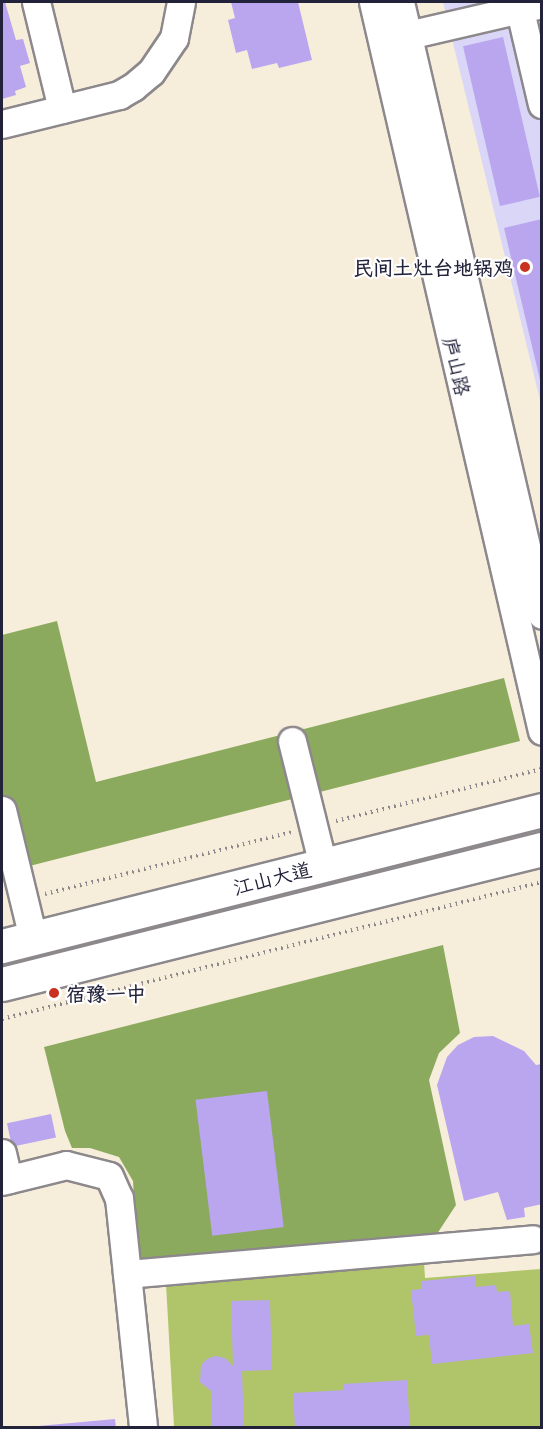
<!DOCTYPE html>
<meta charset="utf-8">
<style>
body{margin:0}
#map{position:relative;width:543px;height:1429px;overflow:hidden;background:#f7eddb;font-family:Mali,"LXGW WenKai TC",sans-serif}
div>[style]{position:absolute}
.built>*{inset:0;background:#dad6f7}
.green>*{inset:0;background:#b0c569}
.forest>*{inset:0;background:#8caa5d}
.building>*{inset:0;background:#baa6ef;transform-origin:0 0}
.path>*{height:4px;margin-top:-2px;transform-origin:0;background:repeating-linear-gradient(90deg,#8c888b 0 1.5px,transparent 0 6px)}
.roads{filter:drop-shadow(2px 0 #8c888b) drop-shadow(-2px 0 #8c888b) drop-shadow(0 2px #8c888b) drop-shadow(0 -2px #8c888b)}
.minor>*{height:27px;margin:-13.5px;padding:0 13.5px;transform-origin:13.5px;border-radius:13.5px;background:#fff}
.major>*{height:33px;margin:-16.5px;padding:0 16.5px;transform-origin:16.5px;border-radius:16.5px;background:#fff}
.dots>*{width:16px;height:16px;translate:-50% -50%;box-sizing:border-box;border:3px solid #fff;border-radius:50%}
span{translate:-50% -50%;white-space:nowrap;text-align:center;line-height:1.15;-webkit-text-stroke:4.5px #fff;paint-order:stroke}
.poi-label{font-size:20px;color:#22223b;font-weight:700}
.right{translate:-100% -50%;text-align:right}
.left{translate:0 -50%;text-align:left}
.street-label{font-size:20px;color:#22223b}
.frame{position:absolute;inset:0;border:3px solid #22223b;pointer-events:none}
</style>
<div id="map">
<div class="built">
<i style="clip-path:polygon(443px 2px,541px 2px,541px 404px)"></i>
</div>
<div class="green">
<i style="clip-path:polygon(424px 1262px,425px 1278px,541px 1269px,541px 1427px,174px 1427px,166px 1284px)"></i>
</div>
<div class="forest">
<i style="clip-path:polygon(57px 621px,96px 782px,504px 678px,520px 741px,2px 873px,2px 635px)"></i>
<i style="clip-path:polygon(443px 945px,460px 1033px,439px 1053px,429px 1080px,456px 1205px,433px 1240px,138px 1264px,133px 1181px,119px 1157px,90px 1148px,72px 1148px,65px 1131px,44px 1047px)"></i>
</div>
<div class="building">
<i style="clip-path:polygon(2px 2px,5px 2px,16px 40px,23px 39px,30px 63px,20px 66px,26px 87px,15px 91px,16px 95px,2px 99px)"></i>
<i style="clip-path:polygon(231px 2px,298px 2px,312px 60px,279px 68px,277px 63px,252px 69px,247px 50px,236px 53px,228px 20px,235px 18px)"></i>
<i style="left:503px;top:37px;width:164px;height:41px;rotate:77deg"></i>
<i style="clip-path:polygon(542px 219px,542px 384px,541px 384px,504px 228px)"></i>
<i style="clip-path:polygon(493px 1036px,524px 1051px,536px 1065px,542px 1064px,542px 1204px,524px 1208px,525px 1217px,507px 1220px,498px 1192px,464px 1201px,437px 1085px,447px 1057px,458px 1045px,474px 1037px)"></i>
<i style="left:267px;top:1091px;width:137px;height:72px;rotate:83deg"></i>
<i style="left:51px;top:1114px;width:24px;height:45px;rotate:78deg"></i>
<i style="clip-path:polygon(475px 1276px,476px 1287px,496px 1285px,497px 1292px,510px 1291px,513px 1326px,529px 1324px,533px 1353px,432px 1364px,429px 1335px,416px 1336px,411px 1290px,422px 1289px,422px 1281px)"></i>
<i style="clip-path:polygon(270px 1300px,272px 1370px,242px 1371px,244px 1428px,212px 1428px,211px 1391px,200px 1382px,201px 1365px,207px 1359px,215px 1356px,225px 1358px,233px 1366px,231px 1301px)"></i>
<i style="clip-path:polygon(407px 1380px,410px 1428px,295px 1428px,293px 1393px,344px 1390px,343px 1384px)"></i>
<i style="clip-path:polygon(115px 1419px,116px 1428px,38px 1428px,38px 1426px)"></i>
</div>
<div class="path">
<i style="left:336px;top:821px;width:212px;rotate:-14.2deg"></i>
<i style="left:45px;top:894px;width:254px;rotate:-14.1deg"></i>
<i style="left:2px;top:1019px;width:557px;rotate:-14.24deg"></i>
</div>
<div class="roads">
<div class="minor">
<i style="left:36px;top:2px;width:110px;rotate:76.3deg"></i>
<i style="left:373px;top:2px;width:748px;rotate:76.95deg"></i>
<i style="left:400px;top:2px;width:629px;rotate:76.96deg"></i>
<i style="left:518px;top:2px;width:105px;rotate:76.8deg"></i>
<i style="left:408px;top:35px;width:138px;rotate:-13deg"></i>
<i style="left:2px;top:124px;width:121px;rotate:-13.9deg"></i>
<i style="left:119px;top:95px;width:16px;rotate:-30deg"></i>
<i style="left:133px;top:87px;width:23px;rotate:-40deg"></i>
<i style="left:151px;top:72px;width:41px;rotate:-55.9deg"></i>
<i style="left:174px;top:38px;width:37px;rotate:-79deg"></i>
<i style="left:292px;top:741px;width:128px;rotate:76deg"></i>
<i style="left:2px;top:810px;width:132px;rotate:76.4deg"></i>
<i style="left:2px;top:1153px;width:27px;rotate:77deg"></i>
<i style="left:2px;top:1181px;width:66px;rotate:-14deg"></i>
<i style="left:66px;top:1165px;width:44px;rotate:14.3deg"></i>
<i style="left:109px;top:1176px;width:24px;rotate:66deg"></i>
<i style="left:119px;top:1198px;width:231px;rotate:84deg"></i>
<i style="left:127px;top:1274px;width:407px;rotate:-4.9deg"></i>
</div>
<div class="major">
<i style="left:2px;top:946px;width:557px;rotate:-14.14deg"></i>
<i style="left:2px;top:984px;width:557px;rotate:-14.04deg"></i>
</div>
</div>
<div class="dots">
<i style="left:525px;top:267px;background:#c8321e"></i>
<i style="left:54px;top:993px;background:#c8321e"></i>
</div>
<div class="poi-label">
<span class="right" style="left:513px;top:267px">民间土灶台地锅鸡</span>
<span class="left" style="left:66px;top:993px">宿豫一中</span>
</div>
<div class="street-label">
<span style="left:457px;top:366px;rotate:77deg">庐山路</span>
<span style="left:272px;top:878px;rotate:-14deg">江山大道</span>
</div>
<div class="frame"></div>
</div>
